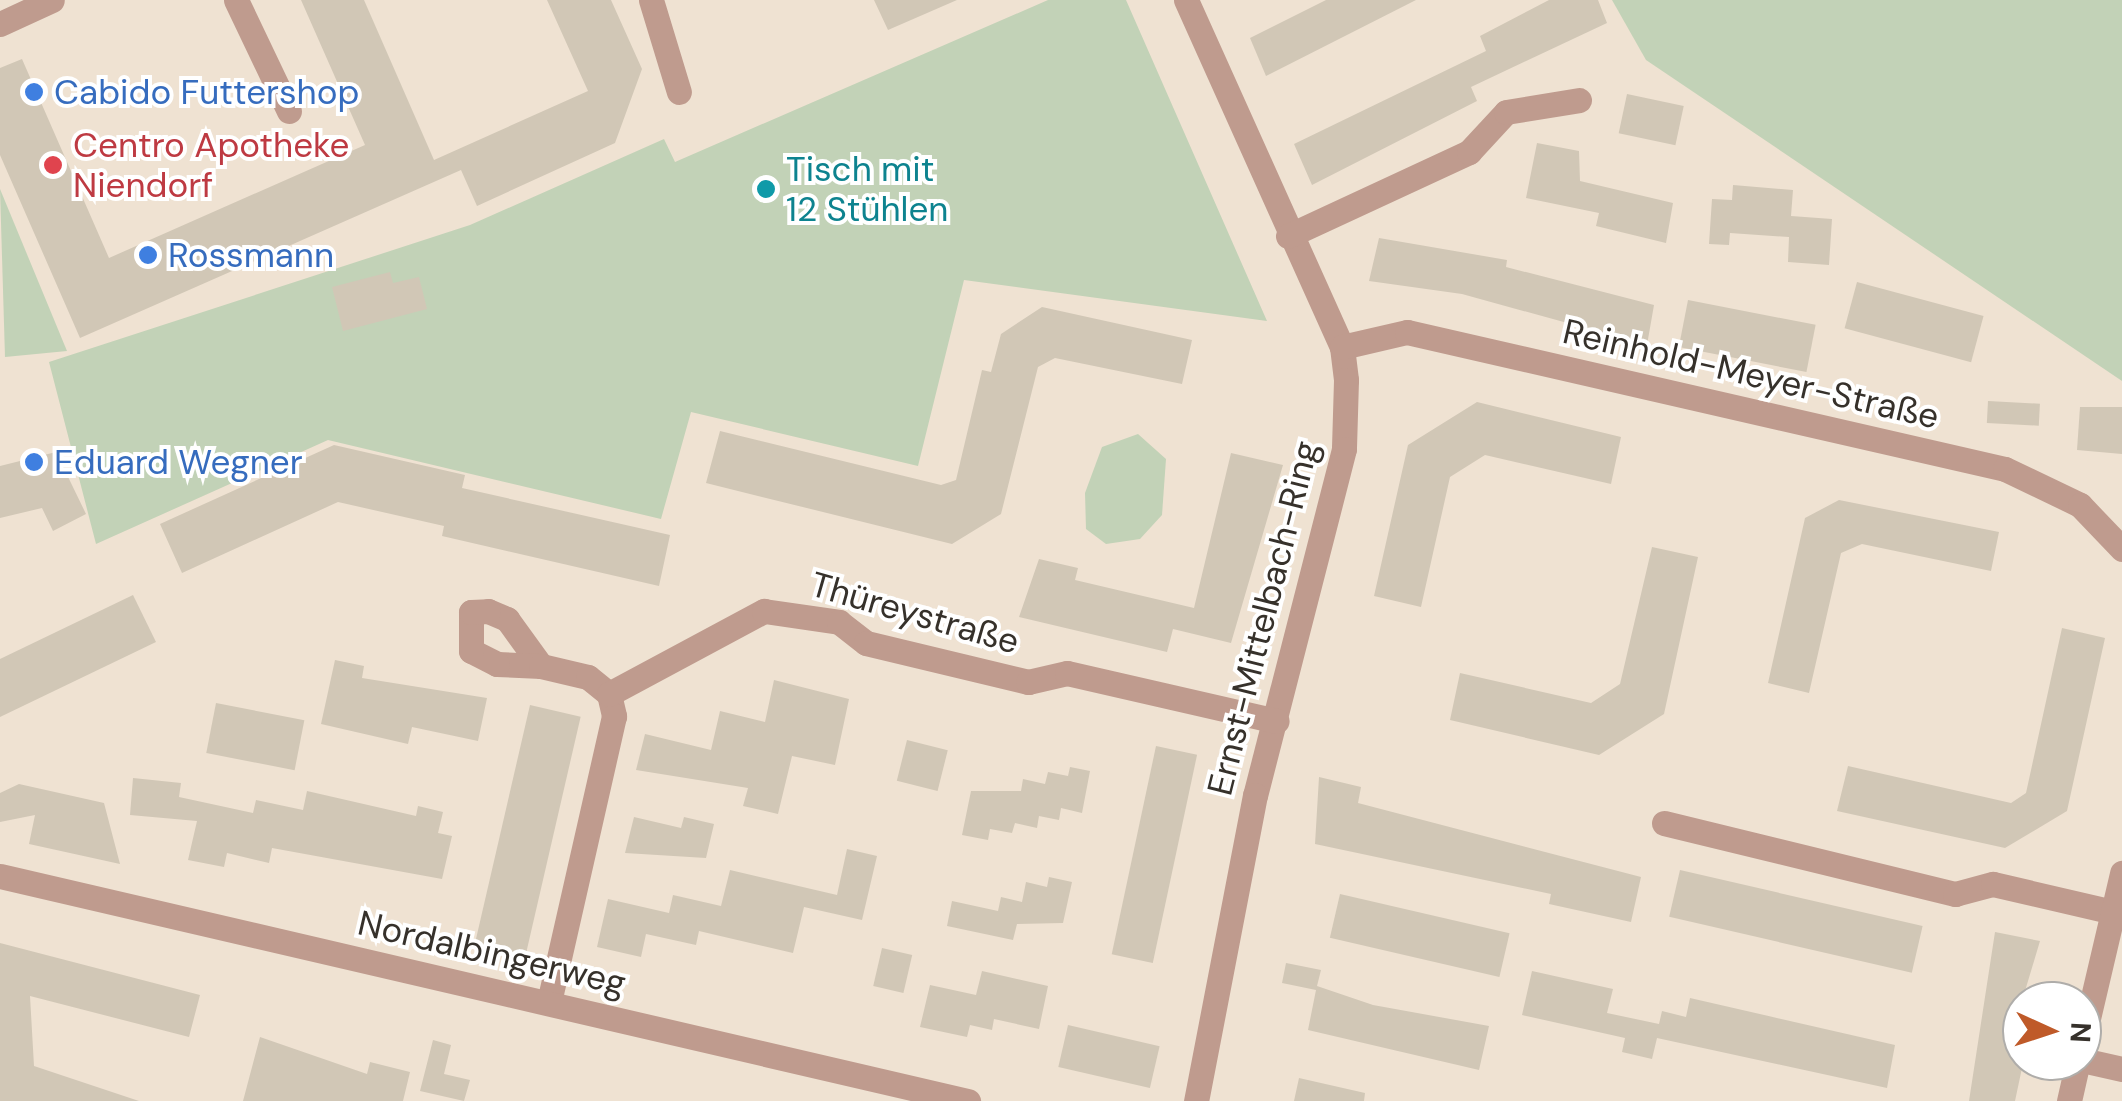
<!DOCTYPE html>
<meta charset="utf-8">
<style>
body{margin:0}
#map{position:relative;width:2122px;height:1101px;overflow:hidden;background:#efe2d2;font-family:"DM Sans",sans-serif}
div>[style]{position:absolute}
.green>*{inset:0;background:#c2d2b7}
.building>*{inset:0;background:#d1c7b6;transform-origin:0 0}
.minor>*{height:25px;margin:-12.5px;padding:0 12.5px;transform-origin:12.5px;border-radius:12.5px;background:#bf9b8e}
.dots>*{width:28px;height:28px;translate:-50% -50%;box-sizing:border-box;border:5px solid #fff;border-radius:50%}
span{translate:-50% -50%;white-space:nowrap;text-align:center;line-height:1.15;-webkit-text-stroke:8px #fff;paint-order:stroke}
.shop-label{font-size:35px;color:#366cbe}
.left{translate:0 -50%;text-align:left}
.health-label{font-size:35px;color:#be3a42}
.culture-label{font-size:35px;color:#0d838f}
.street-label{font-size:35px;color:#36312b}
.north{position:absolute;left:2002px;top:981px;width:100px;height:100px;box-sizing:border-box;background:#fff;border:2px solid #afadaa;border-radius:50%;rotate:93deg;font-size:28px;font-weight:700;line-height:40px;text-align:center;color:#36312b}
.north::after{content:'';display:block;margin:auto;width:35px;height:45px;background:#bf5a29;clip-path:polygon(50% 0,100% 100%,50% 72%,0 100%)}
</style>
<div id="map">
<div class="green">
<i style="clip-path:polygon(1048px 0,1126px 0,1267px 321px,964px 280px,918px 466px,691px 412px,661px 519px,328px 440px,96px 544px,49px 362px,470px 225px,664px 139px,675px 162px)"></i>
<i style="clip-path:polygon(1612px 0,2122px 0,2122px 381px,1646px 60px)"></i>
<i style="clip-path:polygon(0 189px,24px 247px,67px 351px,5px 357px)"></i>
<i style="clip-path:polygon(1138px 434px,1166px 459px,1162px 515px,1140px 539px,1106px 544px,1086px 529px,1085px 493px,1102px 447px)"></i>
</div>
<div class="building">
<i style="clip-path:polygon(301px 0,364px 0,434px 160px,588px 91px,547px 0,611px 0,642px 69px,615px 143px,477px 206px,461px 170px,80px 338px,0 155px,0 68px,22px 59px,109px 258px,365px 145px)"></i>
<i style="clip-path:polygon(874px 0,957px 0,888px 30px)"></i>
<i style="clip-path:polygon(1326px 0,1416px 0,1266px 76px,1250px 38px)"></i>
<i style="clip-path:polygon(1549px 0,1598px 0,1607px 23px,1471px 87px,1477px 101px,1312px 185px,1294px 144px,1486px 51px,1480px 36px)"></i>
<i style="left:1627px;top:94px;width:58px;height:40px;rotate:12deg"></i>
<i style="clip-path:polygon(1537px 143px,1579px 151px,1580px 181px,1673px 203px,1666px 243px,1596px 226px,1599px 213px,1526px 198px)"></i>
<i style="clip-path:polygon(1733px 185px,1793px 190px,1791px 216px,1832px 219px,1829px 265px,1788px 262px,1789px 237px,1730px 233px,1729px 245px,1709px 244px,1712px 199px,1732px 200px)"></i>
<i style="clip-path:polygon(1379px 238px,1507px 260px,1506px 267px,1654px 305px,1647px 345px,1462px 294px,1369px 281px)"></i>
<i style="clip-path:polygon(390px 272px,393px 283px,419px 277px,427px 309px,343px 331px,332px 287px)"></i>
<i style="left:1857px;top:282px;width:131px;height:48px;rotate:15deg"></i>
<i style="left:1688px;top:300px;width:130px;height:48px;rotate:11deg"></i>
<i style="clip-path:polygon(1042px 307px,1192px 340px,1182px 384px,1055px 358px,1038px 367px,1001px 514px,952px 544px,706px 483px,720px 431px,941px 485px,956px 480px,982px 370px,991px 372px,1001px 334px)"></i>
<i style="left:1988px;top:401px;width:52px;height:22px;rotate:3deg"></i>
<i style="clip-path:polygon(1477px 402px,1621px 437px,1611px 484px,1485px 455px,1450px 477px,1421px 607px,1374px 596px,1408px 445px)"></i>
<i style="clip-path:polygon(2080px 407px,2122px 407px,2122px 454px,2077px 450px)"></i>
<i style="clip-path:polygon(334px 445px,465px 475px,462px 488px,670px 535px,659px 586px,442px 536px,444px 526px,338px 502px,182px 573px,160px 524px)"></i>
<i style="clip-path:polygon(56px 452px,86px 514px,53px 531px,42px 508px,0 518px,0 466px)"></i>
<i style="clip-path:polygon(1231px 453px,1283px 465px,1231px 643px,1173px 629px,1167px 652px,1019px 617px,1039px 559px,1078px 568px,1075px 580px,1194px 608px)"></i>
<i style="clip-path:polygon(1839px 500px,1999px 532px,1991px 571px,1862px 544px,1841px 553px,1809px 693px,1768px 683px,1805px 518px)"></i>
<i style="clip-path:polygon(1652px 547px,1698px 557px,1664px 714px,1599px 755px,1450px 720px,1460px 673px,1591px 703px,1620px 684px)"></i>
<i style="clip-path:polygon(133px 595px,156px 642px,0 717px,0 659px)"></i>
<i style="clip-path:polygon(2062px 628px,2105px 638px,2067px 811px,2005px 848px,1837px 811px,1848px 766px,2011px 803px,2026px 793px)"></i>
<i style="clip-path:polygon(335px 660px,364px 666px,362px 678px,487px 698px,478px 741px,412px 727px,408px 744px,321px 724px)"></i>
<i style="clip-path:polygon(774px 680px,849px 699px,835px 765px,792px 756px,778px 814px,743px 806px,748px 788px,636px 770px,645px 734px,711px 750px,720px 711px,765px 722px)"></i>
<i style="left:216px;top:703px;width:90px;height:51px;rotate:11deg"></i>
<i style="left:530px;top:705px;width:52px;height:245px;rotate:13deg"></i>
<i style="left:907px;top:740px;width:42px;height:42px;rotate:14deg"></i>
<i style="left:1156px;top:746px;width:42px;height:213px;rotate:12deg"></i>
<i style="clip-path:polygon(1070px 767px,1090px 771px,1082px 813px,1061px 808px,1059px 820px,1039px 816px,1037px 828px,1015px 823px,1012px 833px,990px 829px,988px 840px,962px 835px,971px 791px,1021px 791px,1023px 779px,1045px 784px,1048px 772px,1068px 776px)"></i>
<i style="clip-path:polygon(1319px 777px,1361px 787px,1358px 803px,1641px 877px,1631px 922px,1549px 904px,1551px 894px,1315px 844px)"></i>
<i style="clip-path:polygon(133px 778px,181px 783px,179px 797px,253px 813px,256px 800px,303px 810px,307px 791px,416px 816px,418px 806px,443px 812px,438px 833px,452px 836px,442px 879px,272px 848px,269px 863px,227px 853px,224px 867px,188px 860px,197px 821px,130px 815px)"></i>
<i style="clip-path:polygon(19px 784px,104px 803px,120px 864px,29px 844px,35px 815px,0 822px,0 793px)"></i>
<i style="clip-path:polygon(634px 817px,681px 828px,684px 817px,714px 824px,706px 858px,625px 853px)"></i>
<i style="clip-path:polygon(847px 849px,877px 856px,862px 920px,804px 907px,793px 953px,699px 931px,696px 945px,646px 934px,641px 957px,597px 947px,608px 899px,669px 913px,673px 895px,721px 906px,730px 870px,837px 895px)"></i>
<i style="left:1680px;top:870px;width:249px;height:48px;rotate:13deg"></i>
<i style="clip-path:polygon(1049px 877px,1072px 882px,1063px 923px,1017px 924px,1013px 940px,947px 926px,952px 901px,998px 911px,1001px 897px,1022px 902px,1026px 882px,1047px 887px)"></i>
<i style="left:1340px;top:894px;width:174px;height:45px;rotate:13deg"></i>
<i style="clip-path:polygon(1995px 932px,2040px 941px,2022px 1001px,2022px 1068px,2015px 1101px,1969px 1101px)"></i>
<i style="clip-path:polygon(0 943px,200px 995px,189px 1037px,30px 996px,34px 1066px,139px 1101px,0 1101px)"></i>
<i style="left:882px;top:948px;width:31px;height:39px;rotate:13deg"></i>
<i style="clip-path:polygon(1286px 963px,1321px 970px,1317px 986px,1373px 1005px,1489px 1026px,1479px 1070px,1308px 1030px,1316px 990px,1282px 983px)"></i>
<i style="clip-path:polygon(982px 971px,1048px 986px,1039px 1029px,994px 1019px,992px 1030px,970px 1025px,967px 1037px,920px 1027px,930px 985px,976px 995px)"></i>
<i style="clip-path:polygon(1532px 971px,1613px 989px,1607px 1013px,1659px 1024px,1662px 1011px,1686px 1017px,1690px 998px,1895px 1045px,1887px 1088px,1657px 1038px,1652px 1059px,1622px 1052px,1625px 1038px,1522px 1015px)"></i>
<i style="left:1068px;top:1025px;width:94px;height:43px;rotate:13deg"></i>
<i style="clip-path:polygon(260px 1037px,367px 1074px,370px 1062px,410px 1072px,403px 1101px,243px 1101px)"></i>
<i style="clip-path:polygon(433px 1040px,451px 1045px,444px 1074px,470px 1080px,464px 1101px,420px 1091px)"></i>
<i style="clip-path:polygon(1299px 1078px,1365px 1093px,1364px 1101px,1294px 1101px)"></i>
</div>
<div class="minor">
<i style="left:236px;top:0;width:123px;rotate:64.5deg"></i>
<i style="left:651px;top:0;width:96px;rotate:73.1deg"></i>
<i style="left:1186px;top:0;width:380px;rotate:65.8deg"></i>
<i style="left:1342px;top:347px;width:33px;rotate:83deg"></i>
<i style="left:1346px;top:380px;width:69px;rotate:91.7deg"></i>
<i style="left:1344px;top:449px;width:357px;rotate:104.4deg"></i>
<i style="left:1255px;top:795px;width:312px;rotate:100.9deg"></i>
<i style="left:0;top:24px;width:57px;rotate:-24.8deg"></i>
<i style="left:1288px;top:236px;width:200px;rotate:-24.9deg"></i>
<i style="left:1469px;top:152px;width:54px;rotate:-47.2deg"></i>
<i style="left:1506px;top:112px;width:74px;rotate:-9.3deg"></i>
<i style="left:1342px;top:347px;width:67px;rotate:-13deg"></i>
<i style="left:1407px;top:332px;width:613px;rotate:12.9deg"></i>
<i style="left:2005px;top:469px;width:83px;rotate:25.6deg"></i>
<i style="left:2080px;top:505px;width:61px;rotate:46.3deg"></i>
<i style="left:488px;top:611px;width:21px;rotate:23deg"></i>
<i style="left:507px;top:619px;width:58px;rotate:54.1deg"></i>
<i style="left:541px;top:666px;width:44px;rotate:-177.4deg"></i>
<i style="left:497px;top:664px;width:29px;rotate:-153deg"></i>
<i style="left:471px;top:651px;width:39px;rotate:-90deg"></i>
<i style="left:471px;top:612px;width:17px;rotate:-3deg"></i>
<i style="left:541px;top:666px;width:48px;rotate:13.2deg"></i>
<i style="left:588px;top:677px;width:27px;rotate:39deg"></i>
<i style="left:609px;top:694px;width:23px;rotate:77deg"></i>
<i style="left:614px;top:716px;width:292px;rotate:102.8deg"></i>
<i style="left:609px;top:694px;width:176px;rotate:-28.2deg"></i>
<i style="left:764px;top:611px;width:76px;rotate:8.3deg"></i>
<i style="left:839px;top:622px;width:34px;rotate:38deg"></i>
<i style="left:866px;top:643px;width:167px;rotate:13.5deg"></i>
<i style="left:1028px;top:682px;width:40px;rotate:-13deg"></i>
<i style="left:1067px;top:673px;width:215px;rotate:12.9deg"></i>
<i style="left:1664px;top:823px;width:300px;rotate:13.7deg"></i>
<i style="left:1955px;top:894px;width:39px;rotate:-15deg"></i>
<i style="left:1993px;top:884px;width:123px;rotate:13.1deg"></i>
<i style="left:0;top:876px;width:994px;rotate:13.09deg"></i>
<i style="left:2082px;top:1044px;width:176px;rotate:-76.8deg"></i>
<i style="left:2082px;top:1060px;width:41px;rotate:12.7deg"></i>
<i style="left:2069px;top:1101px;width:41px;rotate:-77.3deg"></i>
</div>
<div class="dots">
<i style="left:34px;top:92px;background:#3f7fe0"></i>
<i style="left:53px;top:165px;background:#e0444e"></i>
<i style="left:766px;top:189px;background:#0f9aa8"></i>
<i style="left:148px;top:255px;background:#3f7fe0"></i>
<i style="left:34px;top:462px;background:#3f7fe0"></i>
</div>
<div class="shop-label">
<span class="left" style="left:54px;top:92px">Cabido Futtershop</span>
<span class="left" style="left:168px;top:255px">Rossmann</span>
<span class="left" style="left:54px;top:462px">Eduard Wegner</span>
</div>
<div class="health-label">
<span class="left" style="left:73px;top:165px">Centro Apotheke<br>Niendorf</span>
</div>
<div class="culture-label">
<span class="left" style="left:786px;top:189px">Tisch mit<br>12 Stühlen</span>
</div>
<div class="street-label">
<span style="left:1751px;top:374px;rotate:13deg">Reinhold-Meyer-Straße</span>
<span style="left:915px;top:613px;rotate:16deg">Thüreystraße</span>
<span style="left:1263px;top:618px;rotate:-76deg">Ernst-Mittelbach-Ring</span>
<span style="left:492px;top:953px;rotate:13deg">Nordalbingerweg</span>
</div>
<div class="north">N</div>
</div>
